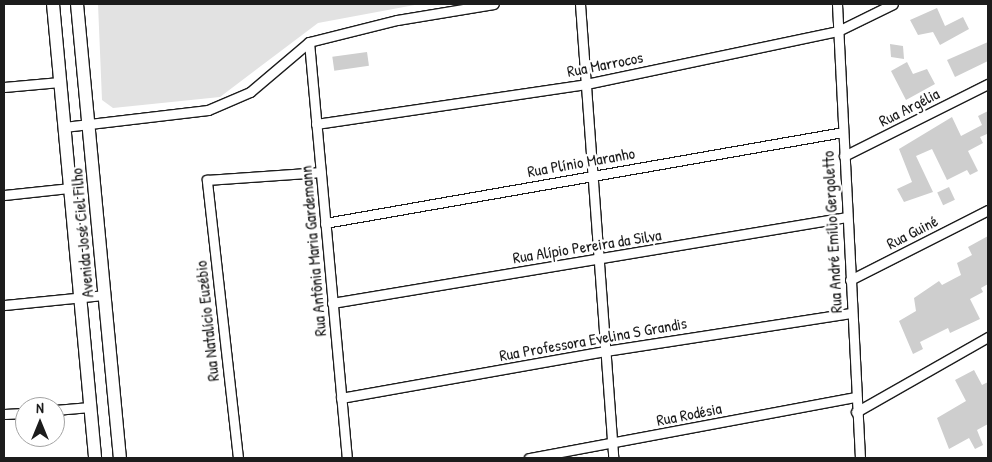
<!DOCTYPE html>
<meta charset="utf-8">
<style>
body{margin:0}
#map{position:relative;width:992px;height:462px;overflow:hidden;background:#fff;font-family:"Patrick Hand",sans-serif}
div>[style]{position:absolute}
.green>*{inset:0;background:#e2e2e2}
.building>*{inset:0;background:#cecece;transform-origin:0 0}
.roads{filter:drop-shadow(1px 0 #1c1c1c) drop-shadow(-1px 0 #1c1c1c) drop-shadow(0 1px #1c1c1c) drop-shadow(0 -1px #1c1c1c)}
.street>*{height:9px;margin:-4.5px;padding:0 4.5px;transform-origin:4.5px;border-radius:4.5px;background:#fff}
.secondary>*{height:12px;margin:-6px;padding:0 6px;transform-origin:6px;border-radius:6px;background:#fff}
span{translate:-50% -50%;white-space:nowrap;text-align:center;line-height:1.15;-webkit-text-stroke:4.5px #fff;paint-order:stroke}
.street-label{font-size:16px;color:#1c1c1c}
.frame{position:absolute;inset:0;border:5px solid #1c1c1c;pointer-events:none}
.north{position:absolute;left:15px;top:397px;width:50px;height:50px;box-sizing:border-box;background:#fff;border:1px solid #a4a4a4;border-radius:50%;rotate:0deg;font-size:14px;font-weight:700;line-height:20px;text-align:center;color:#1c1c1c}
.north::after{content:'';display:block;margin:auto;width:18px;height:22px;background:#1c1c1c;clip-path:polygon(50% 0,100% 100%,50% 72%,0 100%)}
</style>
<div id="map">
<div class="green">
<i style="clip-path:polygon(98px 4px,420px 4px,318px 23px,220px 97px,113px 108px,102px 100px)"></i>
</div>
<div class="building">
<i style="clip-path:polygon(937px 8px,945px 26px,963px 17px,969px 29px,940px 45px,933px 32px,918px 35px,910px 20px)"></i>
<i style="clip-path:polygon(988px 42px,988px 61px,955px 77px,947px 60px)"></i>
<i style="clip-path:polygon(890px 44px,903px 46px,904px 59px,891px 57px)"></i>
<i style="left:367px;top:52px;width:14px;height:35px;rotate:82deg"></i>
<i style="clip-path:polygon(907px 62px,913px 74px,927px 69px,935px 84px,906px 100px,891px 71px)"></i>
<i style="clip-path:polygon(988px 111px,988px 136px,987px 134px,980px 137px,983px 143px,968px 151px,978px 171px,970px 175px,967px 170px,947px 180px,932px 149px,916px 156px,933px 192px,904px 202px,897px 189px,912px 182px,899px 149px,952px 117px,961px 136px,982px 125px,978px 116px)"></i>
<i style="left:949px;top:187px;width:14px;height:13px;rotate:65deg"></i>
<i style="clip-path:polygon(988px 236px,988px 284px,981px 288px,983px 292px,970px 299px,980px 319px,950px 333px,948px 328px,920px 342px,923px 349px,913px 354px,899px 321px,916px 311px,914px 298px,939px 281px,942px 285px,961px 275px,957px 263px,972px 255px,968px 247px)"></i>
<i style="clip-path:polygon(974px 370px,982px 385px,988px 382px,988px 424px,977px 430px,983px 445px,975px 449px,969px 438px,949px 449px,937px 418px,966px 401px,955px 380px)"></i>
</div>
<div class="roads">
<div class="street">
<i style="left:580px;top:4px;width:455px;rotate:85.8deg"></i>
<i style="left:837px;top:4px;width:455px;rotate:87.1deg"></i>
<i style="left:309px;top:42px;width:418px;rotate:84.8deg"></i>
<i style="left:4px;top:87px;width:56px;rotate:-5.1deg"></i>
<i style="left:316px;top:124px;width:273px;rotate:-8.4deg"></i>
<i style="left:586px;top:84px;width:258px;rotate:-11.9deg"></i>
<i style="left:838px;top:31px;width:61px;rotate:-26.1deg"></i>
<i style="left:64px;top:127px;width:145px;rotate:-6.7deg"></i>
<i style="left:208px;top:110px;width:46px;rotate:-23.2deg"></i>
<i style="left:250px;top:92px;width:77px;rotate:-40.3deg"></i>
<i style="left:309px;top:42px;width:91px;rotate:-14deg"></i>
<i style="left:397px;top:20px;width:98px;rotate:-9.4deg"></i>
<i style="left:844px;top:156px;width:161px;rotate:-26.6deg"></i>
<i style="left:4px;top:195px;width:65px;rotate:-6.1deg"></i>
<i style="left:325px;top:223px;width:526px;rotate:-9.96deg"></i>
<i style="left:850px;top:280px;width:155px;rotate:-26.9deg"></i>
<i style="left:332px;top:303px;width:522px;rotate:-9.48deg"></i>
<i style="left:4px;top:305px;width:100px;rotate:-5.7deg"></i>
<i style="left:341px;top:398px;width:268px;rotate:-10.1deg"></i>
<i style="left:605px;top:351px;width:249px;rotate:-8.8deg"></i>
<i style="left:55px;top:410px;width:35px;rotate:-5deg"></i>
<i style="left:856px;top:412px;width:152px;rotate:-29.6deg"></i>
<i style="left:4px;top:414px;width:21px;rotate:-3deg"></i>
<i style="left:238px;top:458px;width:280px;rotate:-96.4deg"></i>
<i style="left:207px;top:180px;width:114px;rotate:-4deg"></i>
<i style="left:529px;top:458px;width:332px;rotate:-10.6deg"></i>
</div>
<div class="secondary">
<i style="left:53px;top:4px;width:456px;rotate:84.7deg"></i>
<i style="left:77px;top:4px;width:456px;rotate:84.6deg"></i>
</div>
</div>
<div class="street-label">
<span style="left:605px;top:64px;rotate:-11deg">Rua Marrocos</span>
<span style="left:909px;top:107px;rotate:-27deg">Rua Argélia</span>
<span style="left:581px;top:162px;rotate:-10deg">Rua Plínio Maranho</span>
<span style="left:832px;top:232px;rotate:-93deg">Rua André Emílio Gergoletto</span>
<span style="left:912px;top:232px;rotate:-27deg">Rua Guiné</span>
<span style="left:82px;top:233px;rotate:-95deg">Avenida José Ciel Filho</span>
<span style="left:587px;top:246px;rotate:-9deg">Rua Alípio Pereira da Silva</span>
<span style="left:313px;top:251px;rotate:-95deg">Rua Antônia Maria Gardemann</span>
<span style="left:207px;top:321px;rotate:-96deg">Rua Natalício Euzébio</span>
<span style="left:593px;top:339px;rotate:-10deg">Rua Professora Evelina S Grandis</span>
<span style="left:689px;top:414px;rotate:-11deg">Rua Rodésia</span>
</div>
<div class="frame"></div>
<div class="north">N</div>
</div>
